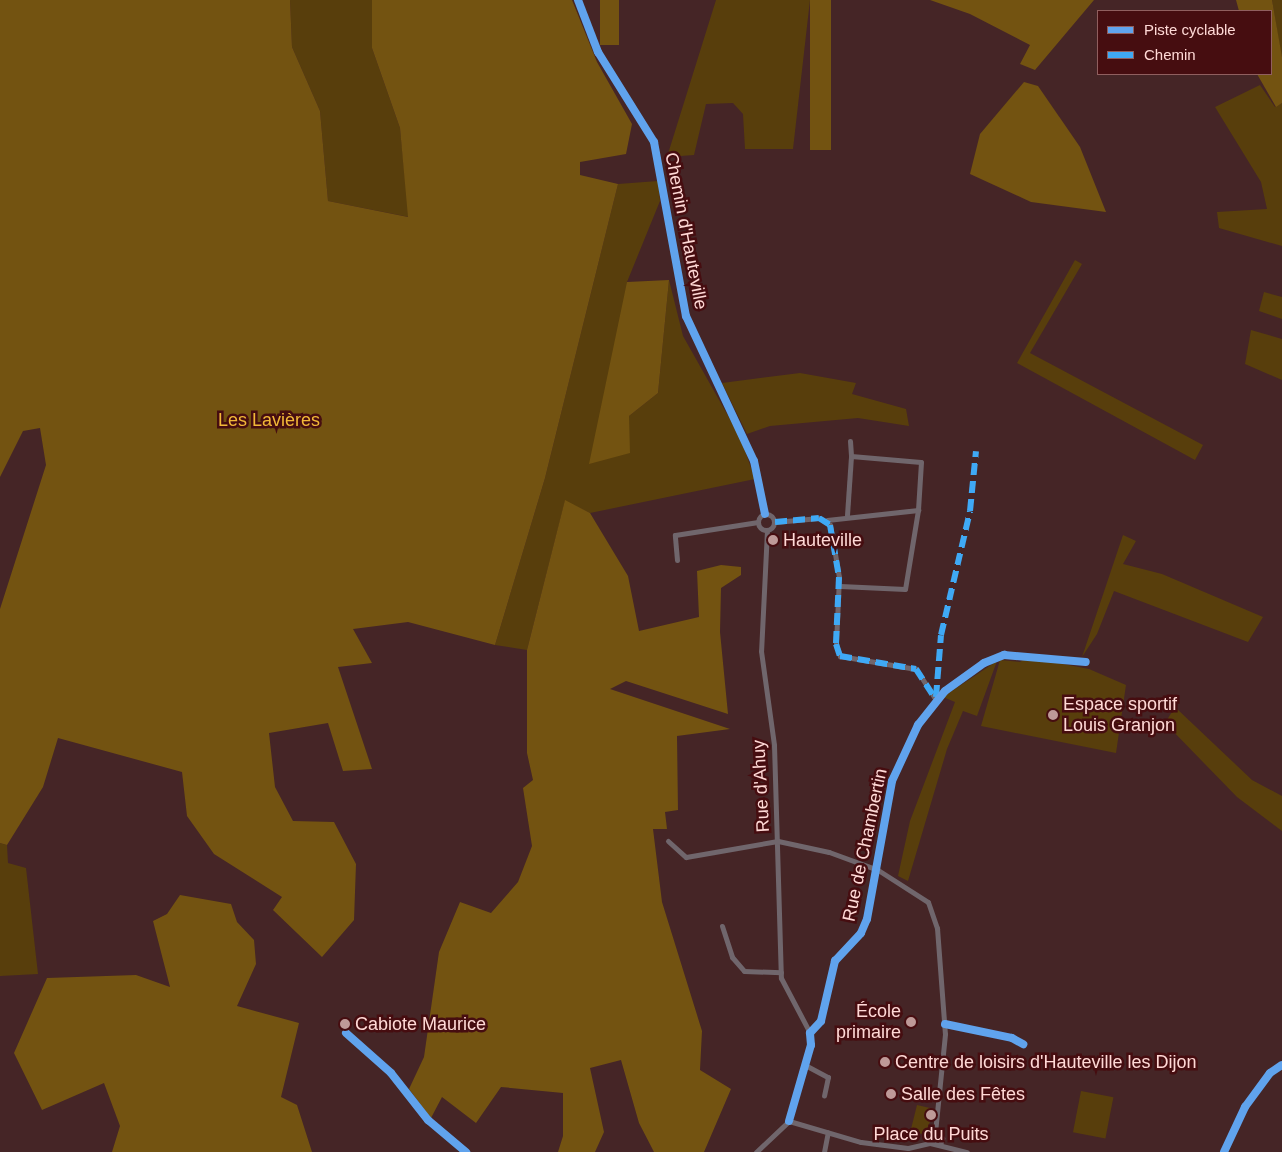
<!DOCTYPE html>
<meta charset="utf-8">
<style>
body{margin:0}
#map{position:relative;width:1282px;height:1152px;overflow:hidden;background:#452526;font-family:Arial,sans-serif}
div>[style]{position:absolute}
.green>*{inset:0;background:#583e0c;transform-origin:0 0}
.forest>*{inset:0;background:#735311;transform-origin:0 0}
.minor>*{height:5px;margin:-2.5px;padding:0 2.5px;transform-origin:2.5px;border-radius:2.5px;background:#70666c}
.minor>.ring{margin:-2.5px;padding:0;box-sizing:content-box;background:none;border:5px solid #70666c;border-radius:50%}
.quiet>*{height:6px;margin-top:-3px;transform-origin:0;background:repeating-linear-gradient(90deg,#3fa9f5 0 12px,transparent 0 18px)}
.cycleway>*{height:8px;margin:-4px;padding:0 4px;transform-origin:4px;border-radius:4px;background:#60a3ed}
.dots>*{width:14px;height:14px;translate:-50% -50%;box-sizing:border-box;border:2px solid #460d10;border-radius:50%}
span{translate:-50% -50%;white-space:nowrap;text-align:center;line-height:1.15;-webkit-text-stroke:5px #460d10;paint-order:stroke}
.street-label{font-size:18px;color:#ffd9d6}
.park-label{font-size:18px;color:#f2b838}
.poi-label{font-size:18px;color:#ffd9d6}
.left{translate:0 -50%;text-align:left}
.right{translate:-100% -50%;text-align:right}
.legend{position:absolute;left:1097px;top:10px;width:175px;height:65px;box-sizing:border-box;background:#460d10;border:1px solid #905f5f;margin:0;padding:6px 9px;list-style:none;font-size:15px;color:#ffd9d6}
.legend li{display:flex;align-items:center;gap:10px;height:25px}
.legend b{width:25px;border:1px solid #905f5f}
</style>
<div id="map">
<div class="green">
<i style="clip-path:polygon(290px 0,372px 0,372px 48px,400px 128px,409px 217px,328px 201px,320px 111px,292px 47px)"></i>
<i style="clip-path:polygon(716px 0,810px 0,793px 149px,745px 149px,743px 114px,733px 103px,706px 104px,694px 155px,667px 157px)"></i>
<i style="clip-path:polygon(1272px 0,1282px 0,1282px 57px,1281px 55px)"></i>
<i style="clip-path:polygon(1260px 85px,1275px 107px,1282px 103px,1282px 246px,1219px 228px,1217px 212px,1267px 209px,1261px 182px,1215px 107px)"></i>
<i style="clip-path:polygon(658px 181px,660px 201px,627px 282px,629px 416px,658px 393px,669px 280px,683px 336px,740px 437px,755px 479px,590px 513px,565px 501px,527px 650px,495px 645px,545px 478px,618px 184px)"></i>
<i style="clip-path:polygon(1075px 260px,1082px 264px,1030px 353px,1203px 445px,1195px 460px,1017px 363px)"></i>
<i style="clip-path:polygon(1264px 292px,1282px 297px,1282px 319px,1259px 311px)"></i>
<i style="clip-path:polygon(1251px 330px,1282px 339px,1282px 380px,1245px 364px)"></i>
<i style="clip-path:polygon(800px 373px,856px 383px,852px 394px,906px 409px,909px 426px,858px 418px,770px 426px,747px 434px,722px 383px)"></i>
<i style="clip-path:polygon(1123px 535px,1136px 541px,1123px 564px,1162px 574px,1263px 617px,1248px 642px,1114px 591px,1097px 634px,1082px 657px)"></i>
<i style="clip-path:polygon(1027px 657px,1089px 669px,1126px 685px,1116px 753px,981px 726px,1000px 660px,1020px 662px)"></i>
<i style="clip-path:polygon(997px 661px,977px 716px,963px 711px,947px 749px,908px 881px,898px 876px,910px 821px,955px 702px,943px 697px)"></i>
<i style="clip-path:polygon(1175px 707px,1252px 780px,1282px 796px,1282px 831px,1237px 797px,1165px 723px)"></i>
<i style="clip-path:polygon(0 843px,7px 845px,8px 863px,26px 868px,38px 974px,0 976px)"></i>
<i style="left:1081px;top:1091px;width:33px;height:42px;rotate:11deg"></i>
<i style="clip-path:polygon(917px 1105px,930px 1108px,932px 1117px,925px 1134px,910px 1133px)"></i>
</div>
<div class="forest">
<i style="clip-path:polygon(0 0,290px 0,292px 47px,320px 111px,328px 201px,408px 217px,400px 128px,372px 48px,372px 0,572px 0,597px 62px,632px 124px,626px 154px,580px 162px,580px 175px,618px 184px,545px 478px,495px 645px,408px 622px,353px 629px,372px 663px,338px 667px,372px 769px,343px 771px,328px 723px,269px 733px,275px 787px,293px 821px,334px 822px,356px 864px,354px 920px,322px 957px,273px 910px,282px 897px,214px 854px,187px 816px,182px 772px,58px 738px,43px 787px,7px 845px,0 843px,0 609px,46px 465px,40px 428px,23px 431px,0 477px)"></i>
<i style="left:600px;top:0;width:19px;height:45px"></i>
<i style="left:810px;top:0;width:21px;height:150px"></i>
<i style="clip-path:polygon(930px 0,1094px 0,1035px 70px,1020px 64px,1030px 45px,970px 14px)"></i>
<i style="clip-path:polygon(1236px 0,1272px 0,1282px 57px,1282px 103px,1276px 107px,1257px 74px,1271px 74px,1271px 11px,1239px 11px)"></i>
<i style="clip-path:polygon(1024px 82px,1038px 86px,1080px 147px,1106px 212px,1031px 202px,970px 174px,980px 134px)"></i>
<i style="clip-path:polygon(669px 280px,658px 393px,629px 416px,630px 453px,589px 464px,627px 282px)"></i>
<i style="clip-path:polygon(565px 500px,590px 513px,628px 576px,639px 631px,699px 617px,697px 571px,721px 565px,741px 567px,741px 575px,721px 588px,720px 632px,728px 714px,626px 681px,610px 689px,730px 729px,677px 736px,678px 810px,665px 812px,667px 829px,653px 829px,662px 902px,702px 1031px,700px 1070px,731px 1089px,704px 1152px,654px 1152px,639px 1123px,621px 1060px,590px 1068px,604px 1132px,595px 1152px,558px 1152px,563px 1136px,563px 1093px,501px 1087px,476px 1123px,442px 1097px,431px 1118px,409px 1089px,424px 1057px,439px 952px,460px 902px,491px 913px,518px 882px,532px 846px,523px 788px,533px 780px,527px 753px,527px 650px)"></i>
<i style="clip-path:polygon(180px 895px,231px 904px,237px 922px,254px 940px,256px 964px,237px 1006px,299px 1023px,281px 1097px,297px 1105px,312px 1152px,112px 1152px,120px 1126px,104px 1083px,42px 1110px,14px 1053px,47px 978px,136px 975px,170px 987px,153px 921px,167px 914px)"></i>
</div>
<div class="minor">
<i style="left:578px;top:0;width:56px;rotate:69deg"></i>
<i style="left:598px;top:52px;width:106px;rotate:58.1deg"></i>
<i style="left:654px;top:142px;width:177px;rotate:79.6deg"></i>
<i style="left:686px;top:316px;width:160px;rotate:64.9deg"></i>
<i style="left:754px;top:461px;width:54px;rotate:78.3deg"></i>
<i style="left:850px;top:441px;width:15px;rotate:86deg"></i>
<i class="ring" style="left:758px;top:514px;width:11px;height:11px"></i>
<i style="left:847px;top:515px;width:59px;rotate:-86.1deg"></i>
<i style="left:851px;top:456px;width:70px;rotate:4.9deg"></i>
<i style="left:921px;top:462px;width:48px;rotate:93.6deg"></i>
<i style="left:827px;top:520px;width:92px;rotate:-6.3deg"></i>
<i style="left:918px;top:510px;width:80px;rotate:99.3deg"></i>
<i style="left:905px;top:589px;width:65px;rotate:-177.4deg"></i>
<i style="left:775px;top:522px;width:44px;rotate:-5.2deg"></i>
<i style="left:819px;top:518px;width:13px;rotate:32deg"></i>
<i style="left:830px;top:525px;width:53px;rotate:80.2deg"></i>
<i style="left:839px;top:577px;width:67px;rotate:92.6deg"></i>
<i style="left:836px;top:644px;width:13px;rotate:72deg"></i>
<i style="left:840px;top:656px;width:77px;rotate:9.7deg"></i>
<i style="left:916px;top:669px;width:37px;rotate:57deg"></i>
<i style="left:767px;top:530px;width:121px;rotate:92.8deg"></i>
<i style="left:761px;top:651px;width:95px;rotate:82.1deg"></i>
<i style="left:774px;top:745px;width:233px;rotate:88.3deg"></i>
<i style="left:781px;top:978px;width:62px;rotate:62.2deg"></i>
<i style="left:677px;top:560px;width:25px;rotate:-95deg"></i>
<i style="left:675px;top:535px;width:84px;rotate:-8.9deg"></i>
<i style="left:668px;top:841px;width:24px;rotate:42deg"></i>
<i style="left:686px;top:857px;width:93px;rotate:-9.9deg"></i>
<i style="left:778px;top:841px;width:52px;rotate:12.2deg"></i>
<i style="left:829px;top:852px;width:52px;rotate:20.2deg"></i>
<i style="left:878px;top:870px;width:59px;rotate:32.6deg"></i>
<i style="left:928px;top:902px;width:28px;rotate:71deg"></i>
<i style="left:937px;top:928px;width:106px;rotate:85.7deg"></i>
<i style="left:945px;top:1034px;width:100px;rotate:95.8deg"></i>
<i style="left:935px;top:1133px;width:11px;rotate:117deg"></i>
<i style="left:722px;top:926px;width:33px;rotate:72deg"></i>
<i style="left:732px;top:957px;width:18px;rotate:49deg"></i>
<i style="left:744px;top:971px;width:37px;rotate:2deg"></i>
<i style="left:945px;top:1024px;width:68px;rotate:11.8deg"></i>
<i style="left:1012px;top:1038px;width:13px;rotate:29deg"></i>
<i style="left:346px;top:1033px;width:60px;rotate:41.6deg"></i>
<i style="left:391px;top:1073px;width:60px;rotate:51.8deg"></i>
<i style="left:428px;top:1120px;width:50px;rotate:40.1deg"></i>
<i style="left:805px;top:1065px;width:26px;rotate:28deg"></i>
<i style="left:828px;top:1077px;width:19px;rotate:102deg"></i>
<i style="left:789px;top:1121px;width:79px;rotate:-73.9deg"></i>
<i style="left:811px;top:1045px;width:12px;rotate:-95deg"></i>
<i style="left:810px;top:1033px;width:16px;rotate:-47deg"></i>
<i style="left:821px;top:1021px;width:62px;rotate:-76.9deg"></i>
<i style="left:835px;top:961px;width:38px;rotate:-47deg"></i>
<i style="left:861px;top:933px;width:15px;rotate:-67deg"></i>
<i style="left:867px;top:919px;width:140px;rotate:-79.7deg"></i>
<i style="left:892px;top:781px;width:62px;rotate:-65.1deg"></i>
<i style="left:918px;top:725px;width:43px;rotate:-51.5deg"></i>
<i style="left:945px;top:691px;width:48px;rotate:-35.7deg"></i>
<i style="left:984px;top:663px;width:22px;rotate:-22deg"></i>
<i style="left:1004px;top:655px;width:82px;rotate:4.9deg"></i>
<i style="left:789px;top:1121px;width:75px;rotate:16.3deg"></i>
<i style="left:861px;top:1142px;width:47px;rotate:7.3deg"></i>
<i style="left:908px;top:1148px;width:23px;rotate:-13deg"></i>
<i style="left:935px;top:1133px;width:9px;rotate:36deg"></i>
<i style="left:942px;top:1138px;width:7px;rotate:106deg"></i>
<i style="left:930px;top:1143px;width:38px;rotate:14deg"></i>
<i style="left:756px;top:1152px;width:45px;rotate:-43.2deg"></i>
<i style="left:824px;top:1152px;width:20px;rotate:-79deg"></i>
<i style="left:1224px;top:1152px;width:50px;rotate:-65deg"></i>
<i style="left:1245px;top:1107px;width:42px;rotate:-53.7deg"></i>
<i style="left:1270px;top:1073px;width:14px;rotate:-34deg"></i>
</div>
<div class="quiet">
<i style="left:775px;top:522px;width:44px;rotate:-5.2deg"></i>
<i style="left:819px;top:518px;width:13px;rotate:32deg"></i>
<i style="left:830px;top:525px;width:53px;rotate:80.2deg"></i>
<i style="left:839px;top:577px;width:67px;rotate:92.6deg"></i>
<i style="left:836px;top:644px;width:13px;rotate:72deg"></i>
<i style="left:840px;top:656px;width:77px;rotate:9.7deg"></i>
<i style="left:916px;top:669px;width:37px;rotate:57deg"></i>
<i style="left:936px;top:697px;width:62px;rotate:-85.4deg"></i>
<i style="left:941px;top:635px;width:127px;rotate:-76.8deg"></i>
<i style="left:970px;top:511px;width:60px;rotate:-84.3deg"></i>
</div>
<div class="cycleway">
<i style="left:578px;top:0;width:56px;rotate:69deg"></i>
<i style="left:598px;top:52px;width:106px;rotate:58.1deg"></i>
<i style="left:654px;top:142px;width:177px;rotate:79.6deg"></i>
<i style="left:686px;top:316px;width:160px;rotate:64.9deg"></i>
<i style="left:754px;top:461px;width:54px;rotate:78.3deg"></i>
<i style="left:945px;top:1024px;width:68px;rotate:11.8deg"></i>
<i style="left:1012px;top:1038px;width:13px;rotate:29deg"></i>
<i style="left:346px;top:1033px;width:60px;rotate:41.6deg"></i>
<i style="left:391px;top:1073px;width:60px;rotate:51.8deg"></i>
<i style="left:428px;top:1120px;width:50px;rotate:40.1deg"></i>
<i style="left:789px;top:1121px;width:79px;rotate:-73.9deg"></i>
<i style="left:811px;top:1045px;width:12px;rotate:-95deg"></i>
<i style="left:810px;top:1033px;width:16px;rotate:-47deg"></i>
<i style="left:821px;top:1021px;width:62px;rotate:-76.9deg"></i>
<i style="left:835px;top:961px;width:38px;rotate:-47deg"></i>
<i style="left:861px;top:933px;width:15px;rotate:-67deg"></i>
<i style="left:867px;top:919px;width:140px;rotate:-79.7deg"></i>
<i style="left:892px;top:781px;width:62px;rotate:-65.1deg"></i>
<i style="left:918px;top:725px;width:43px;rotate:-51.5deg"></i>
<i style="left:945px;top:691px;width:48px;rotate:-35.7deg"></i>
<i style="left:984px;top:663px;width:22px;rotate:-22deg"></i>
<i style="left:1004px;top:655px;width:82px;rotate:4.9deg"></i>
<i style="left:1224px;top:1152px;width:50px;rotate:-65deg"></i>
<i style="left:1245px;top:1107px;width:42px;rotate:-53.7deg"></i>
<i style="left:1270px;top:1073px;width:14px;rotate:-34deg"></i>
</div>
<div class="dots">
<i style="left:773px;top:540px;background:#be9a98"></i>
<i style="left:1053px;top:715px;background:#be9a98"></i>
<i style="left:911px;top:1022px;background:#be9a98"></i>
<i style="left:345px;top:1024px;background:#be9a98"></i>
<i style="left:885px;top:1062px;background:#be9a98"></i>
<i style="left:891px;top:1094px;background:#be9a98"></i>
<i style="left:931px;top:1115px;background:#be9a98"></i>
</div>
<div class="street-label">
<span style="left:686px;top:231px;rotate:79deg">Chemin d'Hauteville</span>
<span style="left:761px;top:786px;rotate:-93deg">Rue d'Ahuy</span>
<span style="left:865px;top:845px;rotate:-78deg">Rue de Chambertin</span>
</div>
<div class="park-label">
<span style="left:269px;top:420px">Les Lavières</span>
</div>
<div class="poi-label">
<span class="left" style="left:783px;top:540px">Hauteville</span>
<span class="left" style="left:1063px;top:715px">Espace sportif<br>Louis Granjon</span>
<span class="right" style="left:901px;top:1022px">École<br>primaire</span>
<span class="left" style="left:355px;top:1024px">Cabiote Maurice</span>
<span class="left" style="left:895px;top:1062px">Centre de loisirs d'Hauteville les Dijon</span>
<span class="left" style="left:901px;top:1094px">Salle des Fêtes</span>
<span style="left:931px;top:1134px">Place du Puits</span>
</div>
<ul class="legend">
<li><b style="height:6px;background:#60a3ed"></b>Piste cyclable</li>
<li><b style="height:6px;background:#3fa9f5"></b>Chemin</li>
</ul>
</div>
